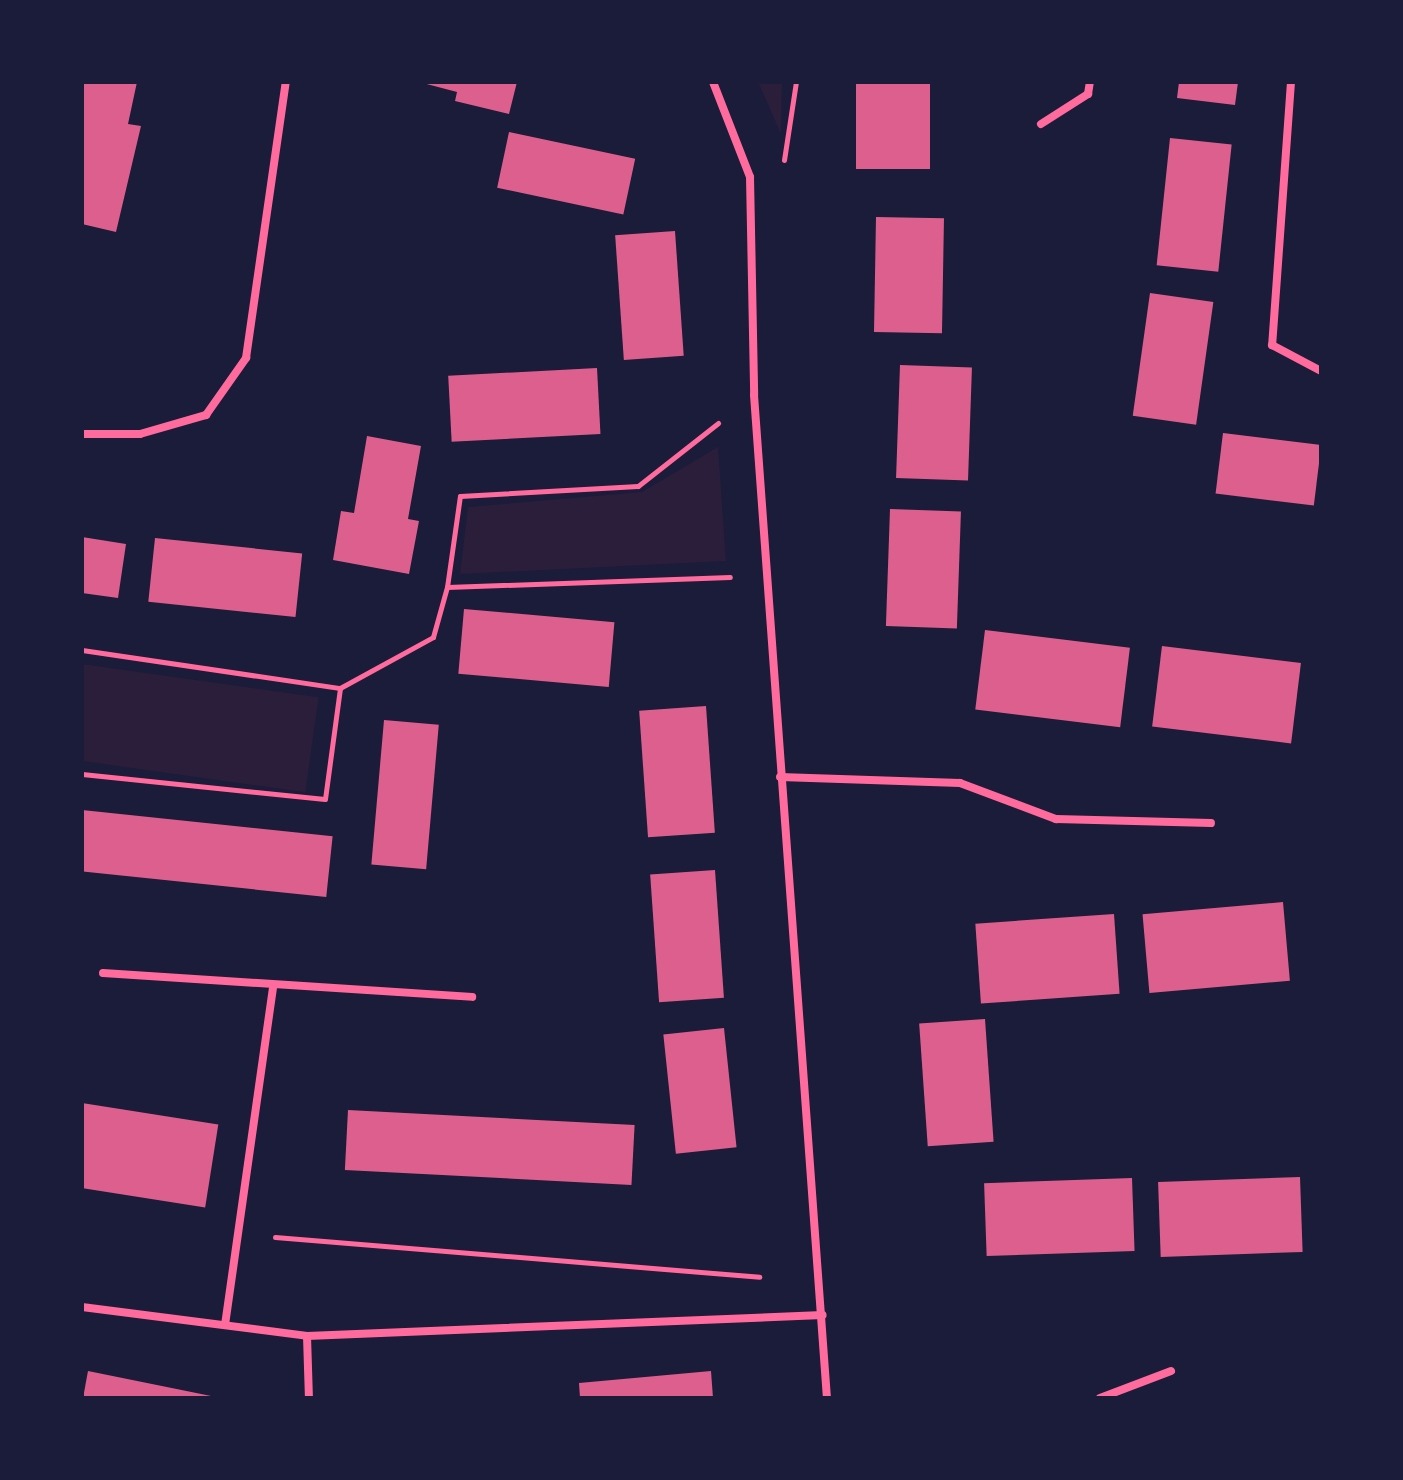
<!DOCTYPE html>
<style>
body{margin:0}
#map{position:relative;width:1403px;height:1480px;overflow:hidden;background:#1b1b3a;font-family:Arial,sans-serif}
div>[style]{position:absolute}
.green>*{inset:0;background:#2a1e3b;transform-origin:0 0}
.building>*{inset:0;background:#dd5f8e;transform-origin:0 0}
.path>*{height:5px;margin:-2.5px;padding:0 2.5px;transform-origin:2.5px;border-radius:2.5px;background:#ff6b9d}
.minor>*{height:8px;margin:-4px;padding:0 4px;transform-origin:4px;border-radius:4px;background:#ff6b9d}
span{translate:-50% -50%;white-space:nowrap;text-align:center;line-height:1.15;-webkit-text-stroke:6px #1b1b3a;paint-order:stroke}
.frame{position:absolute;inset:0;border:84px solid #1b1b3a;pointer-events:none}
</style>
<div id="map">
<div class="green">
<i style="clip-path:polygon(758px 82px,782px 82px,781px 134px)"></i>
<i style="clip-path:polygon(718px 447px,726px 561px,460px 574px,468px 507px,642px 492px)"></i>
<i style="left:82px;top:664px;width:239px;height:96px;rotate:8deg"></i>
</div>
<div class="building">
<i style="clip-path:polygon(82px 82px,137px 82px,128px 124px,141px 126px,116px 232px,82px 224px)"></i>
<i style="clip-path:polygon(419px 82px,517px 82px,509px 114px,455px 101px,457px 92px)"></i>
<i style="left:856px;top:82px;width:74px;height:87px"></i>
<i style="clip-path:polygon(1179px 82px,1238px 82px,1235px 105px,1177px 98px)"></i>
<i style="left:509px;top:132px;width:129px;height:57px;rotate:12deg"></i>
<i style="left:1170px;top:138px;width:62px;height:128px;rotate:6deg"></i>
<i style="left:876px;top:217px;width:68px;height:115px;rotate:1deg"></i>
<i style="left:675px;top:231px;width:125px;height:60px;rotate:86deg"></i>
<i style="left:1150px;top:293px;width:64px;height:124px;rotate:8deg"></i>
<i style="left:900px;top:365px;width:72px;height:113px;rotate:2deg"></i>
<i style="left:597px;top:368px;width:66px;height:149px;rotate:87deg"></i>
<i style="left:1223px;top:433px;width:99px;height:61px;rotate:7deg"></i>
<i style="clip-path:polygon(367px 436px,421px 446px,408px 519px,419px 521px,409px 574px,333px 560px,341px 511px,354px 513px)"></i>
<i style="left:890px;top:509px;width:71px;height:117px;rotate:2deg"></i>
<i style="clip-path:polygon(82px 537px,126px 544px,118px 598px,82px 593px)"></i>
<i style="left:155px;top:538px;width:148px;height:64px;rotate:6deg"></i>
<i style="left:464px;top:609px;width:151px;height:65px;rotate:5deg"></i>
<i style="left:985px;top:630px;width:146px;height:80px;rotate:7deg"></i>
<i style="left:1162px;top:646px;width:140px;height:81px;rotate:7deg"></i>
<i style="left:706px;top:706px;width:127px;height:67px;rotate:86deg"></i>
<i style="left:384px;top:720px;width:55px;height:145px;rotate:5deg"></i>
<i style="left:82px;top:810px;width:252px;height:61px;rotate:6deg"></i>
<i style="left:715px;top:870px;width:128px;height:65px;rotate:86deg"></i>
<i style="left:1283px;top:902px;width:79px;height:141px;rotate:85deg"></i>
<i style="left:1114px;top:914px;width:80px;height:139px;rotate:86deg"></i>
<i style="left:985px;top:1019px;width:123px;height:66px;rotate:86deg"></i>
<i style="left:724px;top:1028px;width:120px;height:61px;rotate:84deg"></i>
<i style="left:82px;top:1103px;width:138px;height:84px;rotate:9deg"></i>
<i style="left:348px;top:1110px;width:287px;height:60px;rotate:3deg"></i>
<i style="left:1300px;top:1177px;width:75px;height:142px;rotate:88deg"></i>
<i style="left:1132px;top:1178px;width:73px;height:148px;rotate:88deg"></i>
<i style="clip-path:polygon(88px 1371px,216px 1397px,216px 1398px,83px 1398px)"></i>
<i style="clip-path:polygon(711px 1371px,713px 1398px,580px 1398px,579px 1383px)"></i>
</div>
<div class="path">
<i style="left:784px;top:160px;width:79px;rotate:-81.3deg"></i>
<i style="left:447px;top:587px;width:92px;rotate:-81.9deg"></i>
<i style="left:460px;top:496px;width:178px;rotate:-3.2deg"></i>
<i style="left:638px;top:486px;width:102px;rotate:-38.2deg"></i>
<i style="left:82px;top:650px;width:261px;rotate:8.4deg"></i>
<i style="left:340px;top:688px;width:106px;rotate:-28.7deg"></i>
<i style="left:433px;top:637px;width:52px;rotate:-74.4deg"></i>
<i style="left:447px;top:587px;width:283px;rotate:-2deg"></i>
<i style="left:82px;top:774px;width:244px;rotate:5.9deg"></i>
<i style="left:325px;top:799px;width:112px;rotate:-82.3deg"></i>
<i style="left:275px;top:1237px;width:486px;rotate:4.7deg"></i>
</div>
<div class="minor">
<i style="left:713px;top:82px;width:102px;rotate:68.7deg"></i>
<i style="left:750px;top:177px;width:218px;rotate:88.9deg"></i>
<i style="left:754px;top:395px;width:1006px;rotate:85.84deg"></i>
<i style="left:1291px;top:82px;width:264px;rotate:94.1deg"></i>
<i style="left:1272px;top:345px;width:55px;rotate:28deg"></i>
<i style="left:1041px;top:124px;width:56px;rotate:-32.6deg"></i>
<i style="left:1088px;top:94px;width:12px;rotate:-81deg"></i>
<i style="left:82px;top:434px;width:58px"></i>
<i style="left:140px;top:434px;width:69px;rotate:-16.1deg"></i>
<i style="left:206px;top:415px;width:70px;rotate:-54.9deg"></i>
<i style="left:246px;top:358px;width:279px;rotate:-81.8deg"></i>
<i style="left:780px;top:777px;width:180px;rotate:1.9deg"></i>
<i style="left:960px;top:783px;width:103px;rotate:20.6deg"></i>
<i style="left:1056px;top:819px;width:155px;rotate:1.5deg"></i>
<i style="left:103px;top:973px;width:370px;rotate:3.7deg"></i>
<i style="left:82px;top:1307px;width:227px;rotate:7.3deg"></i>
<i style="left:307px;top:1336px;width:516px;rotate:-2.33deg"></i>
<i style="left:225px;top:1325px;width:340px;rotate:-81.9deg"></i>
<i style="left:307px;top:1336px;width:62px;rotate:88.2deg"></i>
<i style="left:1100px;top:1398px;width:76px;rotate:-20.8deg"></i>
</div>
<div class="frame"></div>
</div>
